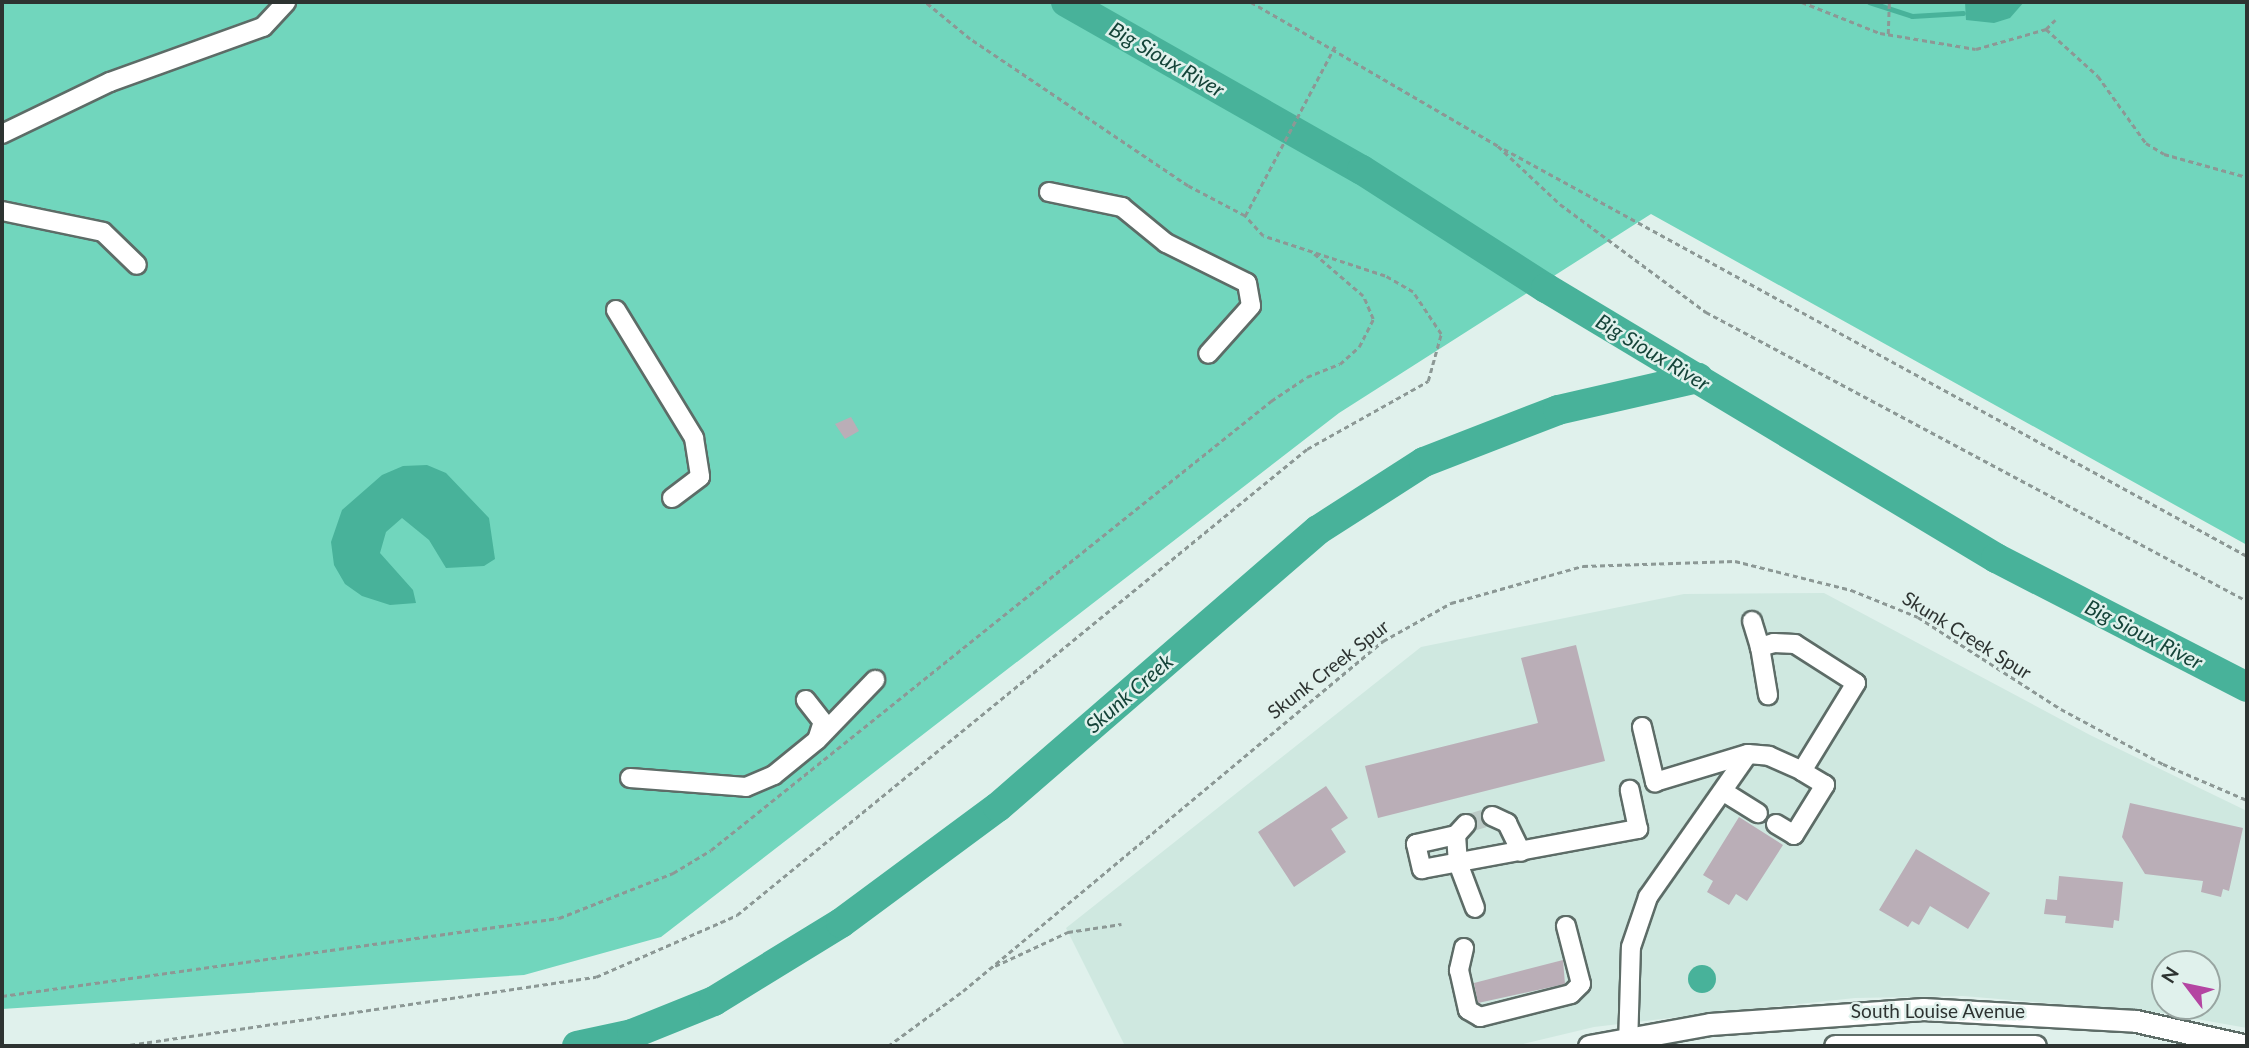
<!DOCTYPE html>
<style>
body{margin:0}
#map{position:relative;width:2249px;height:1048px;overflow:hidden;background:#e0f1ec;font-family:Lato,sans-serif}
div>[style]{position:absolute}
.built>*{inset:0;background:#cfe8e0}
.green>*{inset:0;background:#71d6bd}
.water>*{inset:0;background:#48b29a}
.round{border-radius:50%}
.stream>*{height:5px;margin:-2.5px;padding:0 2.5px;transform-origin:2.5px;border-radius:2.5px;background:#48b29a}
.river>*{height:30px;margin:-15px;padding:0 15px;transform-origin:15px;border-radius:15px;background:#48b29a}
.building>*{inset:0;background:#baaeb7}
.minor-tunnel>*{height:18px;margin-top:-9px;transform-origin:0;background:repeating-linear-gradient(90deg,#bccbc7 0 18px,transparent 0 27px)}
.path>*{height:2.5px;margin-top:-1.25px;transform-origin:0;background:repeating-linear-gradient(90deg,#8c9895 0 5px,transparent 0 8.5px)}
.roads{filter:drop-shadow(2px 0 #5d6c67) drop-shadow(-2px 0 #5d6c67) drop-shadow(0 2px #5d6c67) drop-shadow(0 -2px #5d6c67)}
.minor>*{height:18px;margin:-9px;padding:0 9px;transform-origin:9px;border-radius:9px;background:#fff}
.major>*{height:21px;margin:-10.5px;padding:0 10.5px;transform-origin:10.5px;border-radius:10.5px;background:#fff}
span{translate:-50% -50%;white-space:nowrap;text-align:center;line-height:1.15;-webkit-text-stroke:5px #e0f1ec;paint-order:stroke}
.street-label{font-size:19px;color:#2d3331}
.water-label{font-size:21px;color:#154439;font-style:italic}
.frame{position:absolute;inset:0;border:4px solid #2d3331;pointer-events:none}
.north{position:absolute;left:2151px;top:950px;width:70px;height:70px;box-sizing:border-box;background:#e0f1ec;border:2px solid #98a5a1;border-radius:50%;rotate:302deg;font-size:19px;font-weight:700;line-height:28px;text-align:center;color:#2d3331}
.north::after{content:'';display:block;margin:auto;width:24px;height:32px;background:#b445a2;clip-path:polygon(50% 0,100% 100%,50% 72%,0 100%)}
</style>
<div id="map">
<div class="built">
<i style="clip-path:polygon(evenodd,1824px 593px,2090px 735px,2247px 811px,2247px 1028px,2163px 1013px,1963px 996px,1855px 998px,1704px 1014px,1594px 1027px,1515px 1046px,1125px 1046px,1066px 928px,1421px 647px,1684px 594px,1824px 593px,2165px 964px,2207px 964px,2207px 1006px,2165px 1006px,2165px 964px)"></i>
</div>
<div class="green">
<i style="clip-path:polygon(2px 2px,2247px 2px,2247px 545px,1651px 214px,1339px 413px,661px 937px,524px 975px,2px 1009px)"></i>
</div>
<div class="water">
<i style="clip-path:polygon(1965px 2px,2024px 2px,2010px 18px,1994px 23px,1966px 20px)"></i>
<i style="clip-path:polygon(427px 465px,446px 473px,489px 518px,495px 559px,484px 566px,446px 568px,429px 540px,402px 518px,386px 532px,380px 553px,413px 590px,416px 603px,390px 605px,362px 596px,345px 584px,334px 565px,331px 542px,342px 510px,382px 475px,403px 466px)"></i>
<i class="round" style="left:1688px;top:965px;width:28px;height:28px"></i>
</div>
<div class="stream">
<i style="left:1869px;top:2px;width:45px;rotate:18deg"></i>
<i style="left:1912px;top:16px;width:51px;rotate:-3.4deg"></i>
</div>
<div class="river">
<i style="left:1066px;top:2px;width:340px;rotate:29.6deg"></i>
<i style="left:1362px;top:170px;width:219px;rotate:32.7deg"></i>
<i style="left:1546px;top:288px;width:525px;rotate:30.96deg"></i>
<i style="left:1996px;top:558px;width:282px;rotate:27.2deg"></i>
<i style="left:577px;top:1046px;width:56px;rotate:-12.3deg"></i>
<i style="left:632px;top:1034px;width:88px;rotate:-21.9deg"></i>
<i style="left:714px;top:1001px;width:149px;rotate:-31.6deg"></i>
<i style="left:841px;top:923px;width:195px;rotate:-36.5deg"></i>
<i style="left:998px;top:807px;width:423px;rotate:-40.9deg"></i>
<i style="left:1318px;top:530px;width:126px;rotate:-32.7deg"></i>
<i style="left:1424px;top:462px;width:144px;rotate:-21.2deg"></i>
<i style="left:1558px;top:410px;width:144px;rotate:-12.9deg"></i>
</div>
<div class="building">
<i style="clip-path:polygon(851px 417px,859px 431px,845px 439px,835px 424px)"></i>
<i style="clip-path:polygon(1576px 645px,1605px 761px,1378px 818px,1365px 766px,1538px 723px,1521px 658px)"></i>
<i style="clip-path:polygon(1326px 786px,1348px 818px,1331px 829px,1346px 852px,1294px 887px,1258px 832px)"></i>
<i style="clip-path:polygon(2130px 803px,2243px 828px,2229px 891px,2223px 889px,2221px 897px,2201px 892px,2203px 881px,2145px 874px,2122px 837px)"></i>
<i style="clip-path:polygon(1739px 817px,1783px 845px,1747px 901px,1736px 894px,1729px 905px,1707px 892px,1713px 881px,1703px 875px)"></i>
<i style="clip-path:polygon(1916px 849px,1990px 893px,1968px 929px,1930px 906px,1919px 925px,1912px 921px,1908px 927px,1879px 910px)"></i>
<i style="clip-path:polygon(2059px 876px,2123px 882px,2119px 921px,2114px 920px,2113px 928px,2065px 923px,2066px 916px,2044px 914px,2046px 899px,2057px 900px)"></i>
<i style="clip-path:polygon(1563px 960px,1565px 984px,1478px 1003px,1474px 983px)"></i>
</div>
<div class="minor-tunnel">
<i style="left:1466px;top:824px;width:27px;rotate:-17deg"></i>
</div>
<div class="path">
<i style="left:1251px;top:2px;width:286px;rotate:30.2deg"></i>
<i style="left:1498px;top:146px;width:85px;rotate:43.1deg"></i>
<i style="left:1560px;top:204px;width:182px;rotate:36.5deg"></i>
<i style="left:1706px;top:312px;width:613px;rotate:28.11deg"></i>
<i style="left:1802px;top:2px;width:84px;rotate:21.7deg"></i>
<i style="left:1880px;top:33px;width:97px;rotate:9.5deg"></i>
<i style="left:1976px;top:49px;width:73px;rotate:-15.9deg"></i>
<i style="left:2046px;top:29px;width:70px;rotate:42.1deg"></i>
<i style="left:2098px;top:76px;width:82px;rotate:54.4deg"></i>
<i style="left:2146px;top:143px;width:21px;rotate:31deg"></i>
<i style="left:2164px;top:154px;width:86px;rotate:15.5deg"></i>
<i style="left:2046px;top:29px;width:13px;rotate:-45deg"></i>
<i style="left:1888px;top:34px;width:32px;rotate:-88deg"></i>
<i style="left:1504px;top:149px;width:847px;rotate:28.71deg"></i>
<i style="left:1245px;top:216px;width:192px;rotate:-62.1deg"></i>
<i style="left:995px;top:966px;width:81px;rotate:-25deg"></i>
<i style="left:1068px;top:932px;width:54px;rotate:-8.6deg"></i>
<i style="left:2px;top:996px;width:562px;rotate:-7.97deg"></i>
<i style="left:559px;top:918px;width:123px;rotate:-21.5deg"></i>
<i style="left:673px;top:873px;width:44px;rotate:-31.2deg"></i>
<i style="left:711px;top:850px;width:718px;rotate:-38.72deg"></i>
<i style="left:1271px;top:401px;width:43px;rotate:-33.7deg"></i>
<i style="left:1307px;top:377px;width:35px;rotate:-22deg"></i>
<i style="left:1340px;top:364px;width:25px;rotate:-42deg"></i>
<i style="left:1359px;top:347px;width:31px;rotate:-63deg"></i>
<i style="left:1373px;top:319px;width:25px;rotate:-113deg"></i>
<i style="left:1363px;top:296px;width:66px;rotate:-139.3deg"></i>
<i style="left:122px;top:1046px;width:479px;rotate:-8.3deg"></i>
<i style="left:596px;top:977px;width:154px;rotate:-23.7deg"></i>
<i style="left:737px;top:915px;width:736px;rotate:-39.27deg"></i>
<i style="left:1307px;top:449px;width:139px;rotate:-29.3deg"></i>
<i style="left:1428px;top:381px;width:49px;rotate:-74.5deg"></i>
<i style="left:1441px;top:334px;width:50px;rotate:-123.7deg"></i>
<i style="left:1413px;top:292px;width:32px;rotate:-150deg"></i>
<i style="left:1385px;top:276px;width:128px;rotate:-161.8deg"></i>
<i style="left:1263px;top:236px;width:27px;rotate:-132deg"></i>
<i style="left:1245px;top:216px;width:64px;rotate:-152.2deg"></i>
<i style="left:1188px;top:186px;width:263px;rotate:-146deg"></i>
<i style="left:970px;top:39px;width:58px;rotate:-140.6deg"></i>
<i style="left:888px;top:1046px;width:93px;rotate:-36.3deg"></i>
<i style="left:963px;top:991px;width:547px;rotate:-39.81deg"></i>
<i style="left:1383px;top:641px;width:78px;rotate:-29.2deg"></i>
<i style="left:1451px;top:603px;width:137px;rotate:-15.7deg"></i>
<i style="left:1583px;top:566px;width:152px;rotate:-1.9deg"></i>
<i style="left:1735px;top:561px;width:120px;rotate:14deg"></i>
<i style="left:1851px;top:590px;width:72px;rotate:21.9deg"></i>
<i style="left:1918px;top:617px;width:170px;rotate:32.8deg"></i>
<i style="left:2061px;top:709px;width:116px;rotate:28.3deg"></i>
<i style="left:2163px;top:764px;width:91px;rotate:23.2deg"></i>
</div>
<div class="roads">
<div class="minor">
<i style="left:2px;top:134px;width:120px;rotate:-25.7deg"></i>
<i style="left:110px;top:82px;width:163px;rotate:-19.8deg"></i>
<i style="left:263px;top:27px;width:34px;rotate:-47deg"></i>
<i style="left:1049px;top:192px;width:75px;rotate:11.6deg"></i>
<i style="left:1122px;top:207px;width:57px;rotate:39.3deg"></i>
<i style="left:1166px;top:243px;width:90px;rotate:26.3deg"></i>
<i style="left:1247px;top:283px;width:23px;rotate:80deg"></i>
<i style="left:1251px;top:306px;width:64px;rotate:131.9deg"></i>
<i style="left:2px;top:211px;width:103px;rotate:11.7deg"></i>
<i style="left:103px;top:232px;width:47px;rotate:44.1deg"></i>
<i style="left:616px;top:310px;width:150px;rotate:58.6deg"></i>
<i style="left:694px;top:438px;width:39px;rotate:81deg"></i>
<i style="left:700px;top:477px;width:35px;rotate:143deg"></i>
<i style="left:1752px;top:621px;width:27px;rotate:73deg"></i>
<i style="left:1642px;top:727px;width:57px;rotate:76.7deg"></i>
<i style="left:1655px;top:782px;width:97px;rotate:-16.8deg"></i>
<i style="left:1748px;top:754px;width:21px;rotate:5deg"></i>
<i style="left:1769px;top:756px;width:36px;rotate:24deg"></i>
<i style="left:1802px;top:771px;width:103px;rotate:-58.5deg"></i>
<i style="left:1856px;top:683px;width:72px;rotate:-147.4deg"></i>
<i style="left:1795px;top:644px;width:21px;rotate:-177deg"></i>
<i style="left:1774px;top:643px;width:15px;rotate:164deg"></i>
<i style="left:1760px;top:647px;width:49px;rotate:80.5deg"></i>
<i style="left:819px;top:738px;width:81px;rotate:-46deg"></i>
<i style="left:630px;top:778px;width:116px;rotate:4.4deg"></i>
<i style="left:746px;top:787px;width:30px;rotate:-23deg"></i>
<i style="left:774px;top:775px;width:55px;rotate:-39.1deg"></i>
<i style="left:817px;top:740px;width:19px;rotate:-72deg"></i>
<i style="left:823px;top:722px;width:28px;rotate:-128deg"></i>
<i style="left:1724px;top:792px;width:40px;rotate:32deg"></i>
<i style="left:1492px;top:816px;width:17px;rotate:25deg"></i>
<i style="left:1507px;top:823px;width:32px;rotate:64deg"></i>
<i style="left:1466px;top:824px;width:15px;rotate:132deg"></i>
<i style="left:1456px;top:835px;width:28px;rotate:86deg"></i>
<i style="left:1458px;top:863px;width:48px;rotate:69.3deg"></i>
<i style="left:1776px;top:824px;width:21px;rotate:31deg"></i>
<i style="left:1794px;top:835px;width:59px;rotate:-58.2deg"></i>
<i style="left:1825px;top:785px;width:27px;rotate:-149deg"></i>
<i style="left:1456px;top:835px;width:41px;rotate:167.3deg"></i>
<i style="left:1416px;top:844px;width:26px;rotate:77deg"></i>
<i style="left:1422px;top:869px;width:220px;rotate:-10.5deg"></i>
<i style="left:1638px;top:829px;width:40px;rotate:-102deg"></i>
<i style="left:1464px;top:948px;width:23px;rotate:103deg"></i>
<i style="left:1459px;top:970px;width:41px;rotate:77.3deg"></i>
<i style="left:1468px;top:1010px;width:14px;rotate:30deg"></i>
<i style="left:1480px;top:1017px;width:94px;rotate:-14.2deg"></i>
<i style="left:1571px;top:994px;width:14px;rotate:-45deg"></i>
<i style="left:1581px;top:984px;width:60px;rotate:-104.5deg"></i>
<i style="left:1628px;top:1046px;width:99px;rotate:-88.3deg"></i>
<i style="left:1631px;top:947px;width:53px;rotate:-71.2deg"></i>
<i style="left:1648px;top:897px;width:174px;rotate:-55deg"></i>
</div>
<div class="major">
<i style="left:1589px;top:1046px;width:123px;rotate:-10.3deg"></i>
<i style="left:1710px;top:1024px;width:214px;rotate:-4deg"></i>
<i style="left:1923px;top:1009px;width:213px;rotate:3.2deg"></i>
<i style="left:2136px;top:1021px;width:114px;rotate:12.7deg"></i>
<i style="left:1835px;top:1046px;width:200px"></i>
</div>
</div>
<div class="street-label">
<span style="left:1967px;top:635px;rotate:32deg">Skunk Creek Spur</span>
<span style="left:1328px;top:669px;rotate:-38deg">Skunk Creek Spur</span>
<span style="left:1938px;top:1011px">South Louise Avenue</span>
</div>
<div class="water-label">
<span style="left:1167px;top:59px;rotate:30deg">Big Sioux River</span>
<span style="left:1653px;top:352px;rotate:31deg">Big Sioux River</span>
<span style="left:2144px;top:634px;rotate:27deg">Big Sioux River</span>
<span style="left:1129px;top:693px;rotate:-41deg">Skunk Creek</span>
</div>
<div class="frame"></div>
<div class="north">N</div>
</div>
